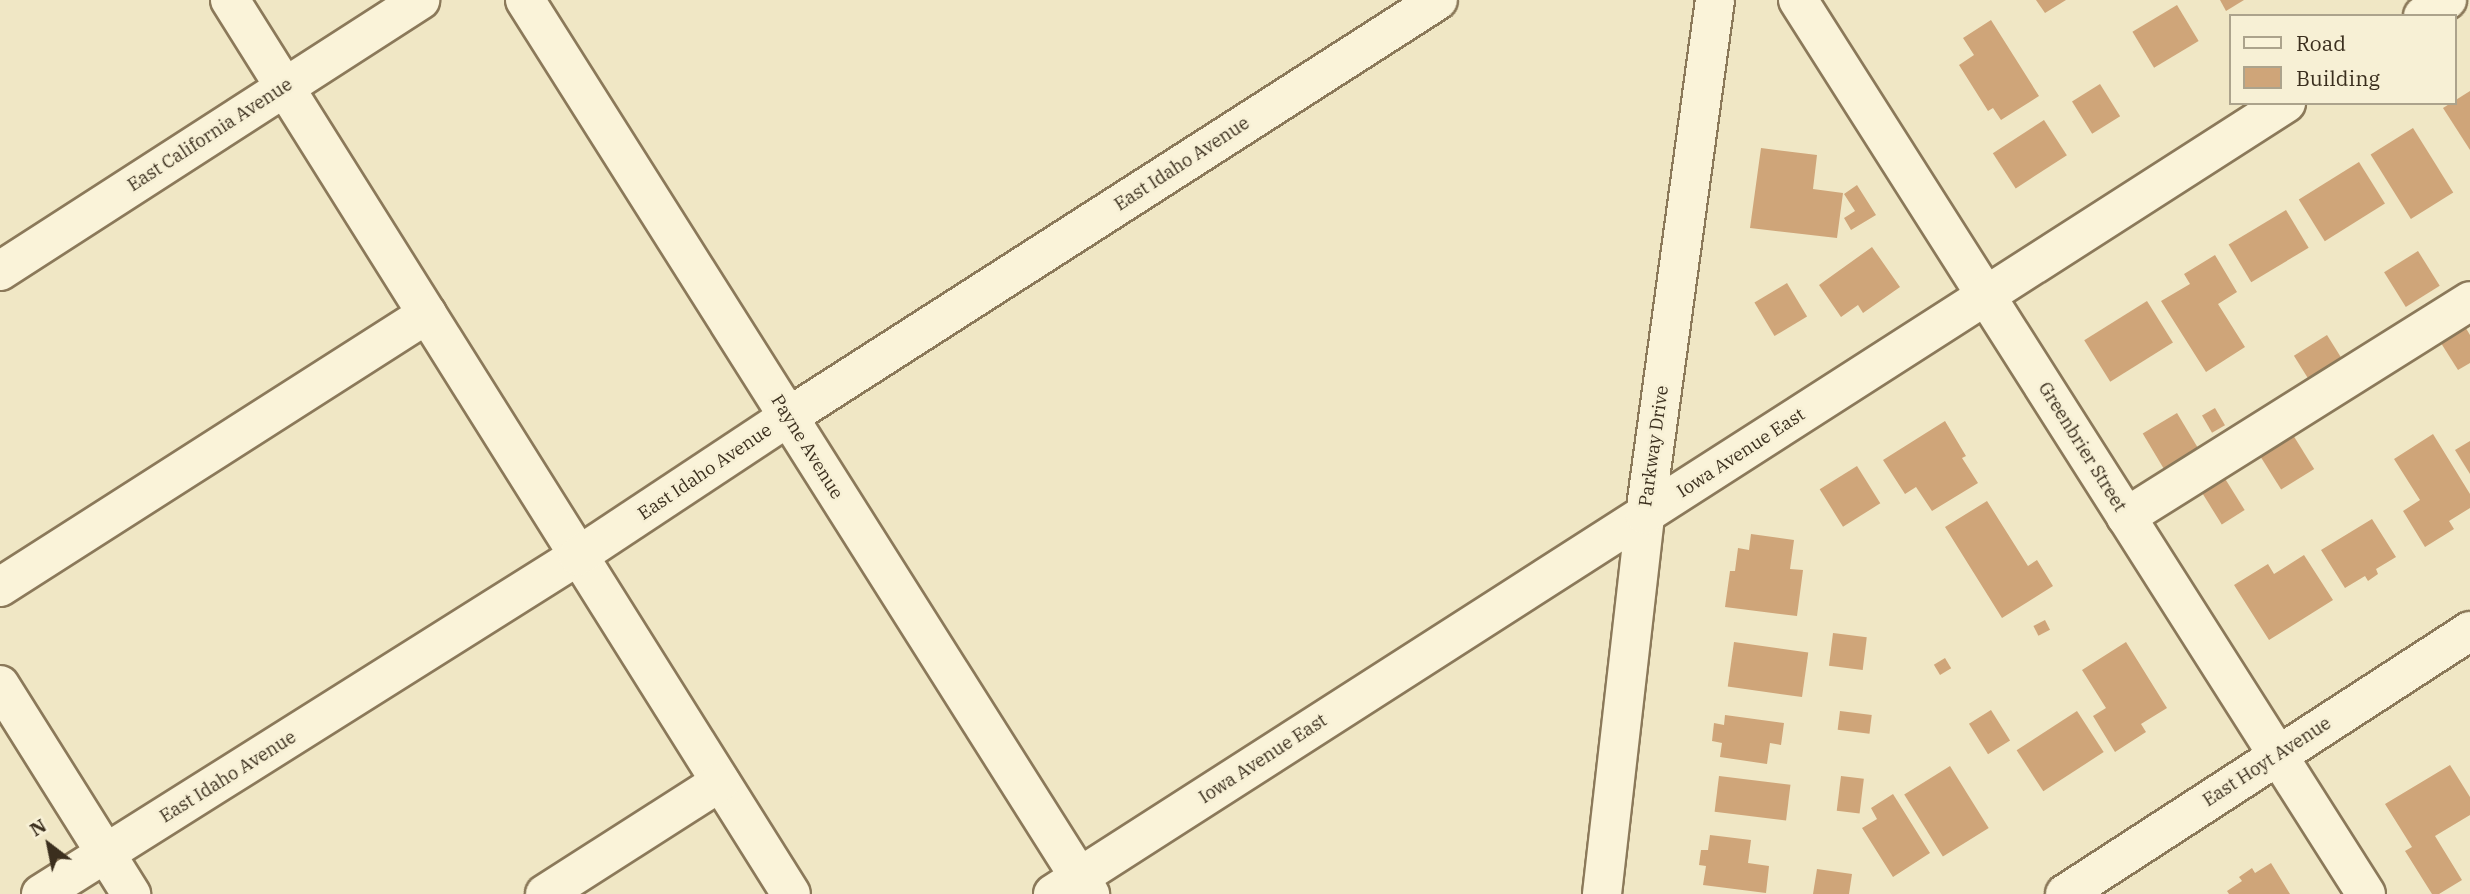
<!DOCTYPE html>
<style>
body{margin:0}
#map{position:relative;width:2470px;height:894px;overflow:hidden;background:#f0e7c5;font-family:"IBM Plex Serif",serif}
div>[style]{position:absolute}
.building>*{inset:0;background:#cfa579;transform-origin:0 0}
.roads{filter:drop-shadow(2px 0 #8b795a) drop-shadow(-2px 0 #8b795a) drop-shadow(0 2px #8b795a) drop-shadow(0 -2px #8b795a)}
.minor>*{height:38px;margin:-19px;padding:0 19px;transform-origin:19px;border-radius:19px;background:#faf3d9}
span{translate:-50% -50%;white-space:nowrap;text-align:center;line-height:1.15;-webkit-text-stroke:5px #f7f0d5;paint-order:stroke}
.street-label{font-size:18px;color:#3b2f1e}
.legend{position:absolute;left:2229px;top:14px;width:228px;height:91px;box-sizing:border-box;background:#f7f0d5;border:2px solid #aca38c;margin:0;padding:9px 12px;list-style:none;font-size:21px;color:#3b2f1e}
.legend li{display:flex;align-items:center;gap:14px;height:35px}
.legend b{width:35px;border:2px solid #aca38c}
.north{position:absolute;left:14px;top:810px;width:70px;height:70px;-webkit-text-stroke:5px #f7f0d5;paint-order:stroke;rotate:328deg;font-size:19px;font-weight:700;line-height:28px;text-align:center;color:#3b2f1e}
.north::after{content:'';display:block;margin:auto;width:24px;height:32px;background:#3b2f1e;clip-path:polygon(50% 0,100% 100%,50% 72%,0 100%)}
</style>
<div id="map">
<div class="building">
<i style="clip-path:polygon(2036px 0,2066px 0,2045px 13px)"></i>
<i style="clip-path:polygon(2220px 0,2244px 0,2226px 11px)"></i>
<i style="left:2177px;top:5px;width:42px;height:52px;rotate:59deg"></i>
<i style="clip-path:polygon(1991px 20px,2039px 96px,2001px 120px,1993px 108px,1988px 111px,1959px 65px,1974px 55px,1963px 38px)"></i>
<i style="left:2100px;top:84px;width:38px;height:33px;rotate:58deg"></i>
<i style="clip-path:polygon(2470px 91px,2470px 150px,2443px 108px)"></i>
<i style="left:2044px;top:120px;width:42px;height:61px;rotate:57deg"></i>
<i style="left:2413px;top:128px;width:76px;height:50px;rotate:58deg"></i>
<i style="clip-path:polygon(1761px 148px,1817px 155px,1813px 189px,1843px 193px,1837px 238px,1750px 228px)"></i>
<i style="left:2359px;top:162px;width:49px;height:71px;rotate:58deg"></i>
<i style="clip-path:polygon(1857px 185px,1876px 215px,1851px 230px,1844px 218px,1855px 211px,1844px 194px)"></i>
<i style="left:2286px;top:210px;width:44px;height:67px;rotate:59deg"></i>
<i style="clip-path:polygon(1872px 247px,1900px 287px,1863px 313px,1858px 305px,1841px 317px,1819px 285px)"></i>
<i style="left:2418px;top:251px;width:41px;height:40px;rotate:58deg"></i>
<i style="clip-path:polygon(2215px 255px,2237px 292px,2218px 304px,2245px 347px,2206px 372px,2161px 301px,2190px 284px,2184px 274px)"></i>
<i style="left:1787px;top:283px;width:39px;height:38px;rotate:59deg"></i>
<i style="left:2147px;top:301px;width:49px;height:74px;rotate:58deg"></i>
<i style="clip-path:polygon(2464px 325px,2470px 335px,2470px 363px,2458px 370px,2439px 340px)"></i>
<i style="left:2327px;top:335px;width:28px;height:39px;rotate:58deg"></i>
<i style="left:2215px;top:408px;width:20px;height:15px;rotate:60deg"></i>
<i style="left:2177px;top:413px;width:41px;height:40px;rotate:59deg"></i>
<i style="clip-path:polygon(1945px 421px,1966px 456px,1962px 458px,1978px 483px,1932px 511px,1916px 487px,1905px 494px,1883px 460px)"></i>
<i style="clip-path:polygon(2433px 434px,2470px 494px,2470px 508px,2449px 521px,2454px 529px,2425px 547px,2403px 511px,2420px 500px,2394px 459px)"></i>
<i style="left:2293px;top:435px;width:40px;height:39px;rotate:58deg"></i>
<i style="clip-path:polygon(2470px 441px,2470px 474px,2455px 450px)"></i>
<i style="left:1857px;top:466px;width:44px;height:44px;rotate:58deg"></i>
<i style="left:2224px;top:477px;width:39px;height:27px;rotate:58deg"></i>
<i style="clip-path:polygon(1987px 501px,2028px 566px,2037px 560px,2053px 586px,2002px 618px,1945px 527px)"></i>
<i style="clip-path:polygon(2372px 519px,2396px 557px,2376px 569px,2378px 574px,2368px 581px,2365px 576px,2345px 588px,2321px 550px)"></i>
<i style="clip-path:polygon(1751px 534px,1794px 540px,1790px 569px,1803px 570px,1797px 616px,1725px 607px,1730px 571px,1735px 571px,1738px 548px,1749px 550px)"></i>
<i style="clip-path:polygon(2304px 555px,2333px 600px,2269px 640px,2234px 585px,2268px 564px,2274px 574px)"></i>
<i style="left:2045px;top:620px;width:11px;height:13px;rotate:63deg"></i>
<i style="left:1833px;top:633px;width:34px;height:33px;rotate:7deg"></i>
<i style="left:1734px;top:642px;width:75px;height:45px;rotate:8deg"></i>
<i style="clip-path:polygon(2126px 642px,2167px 708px,2141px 724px,2146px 732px,2115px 752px,2093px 716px,2106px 708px,2082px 670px)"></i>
<i style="left:1945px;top:658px;width:12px;height:13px;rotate:59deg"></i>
<i style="left:1991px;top:710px;width:36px;height:26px;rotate:58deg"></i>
<i style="left:1840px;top:711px;width:32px;height:19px;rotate:7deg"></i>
<i style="left:2077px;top:711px;width:49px;height:72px;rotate:57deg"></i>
<i style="clip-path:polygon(1725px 715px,1784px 723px,1781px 745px,1770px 743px,1767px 764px,1720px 757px,1722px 743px,1712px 741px,1714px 723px,1724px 725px)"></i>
<i style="clip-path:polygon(2450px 765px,2470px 797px,2470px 815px,2435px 836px,2462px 880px,2439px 894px,2432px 894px,2405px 851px,2412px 847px,2385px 804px)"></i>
<i style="left:1950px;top:766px;width:73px;height:54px;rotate:58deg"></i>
<i style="left:1719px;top:776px;width:72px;height:36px;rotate:7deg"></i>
<i style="left:1841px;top:776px;width:23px;height:35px;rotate:7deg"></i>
<i style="clip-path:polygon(1893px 794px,1930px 853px,1893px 877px,1862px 828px,1877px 819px,1871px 808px)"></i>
<i style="clip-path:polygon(1710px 835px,1751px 840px,1748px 863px,1769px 866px,1766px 893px,1703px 885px,1706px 866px,1699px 865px,1701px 850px,1708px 850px)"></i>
<i style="clip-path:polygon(2271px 863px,2290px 894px,2229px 894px,2227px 891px,2242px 881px,2239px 877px,2252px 868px,2255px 873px)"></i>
<i style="clip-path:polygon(1817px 869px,1852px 874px,1849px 894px,1813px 894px)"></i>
</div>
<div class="roads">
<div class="minor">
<i style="left:230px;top:0;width:1055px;rotate:57.89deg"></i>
<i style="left:525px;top:0;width:1058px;rotate:57.71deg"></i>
<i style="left:1798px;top:0;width:1059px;rotate:57.57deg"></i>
<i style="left:2423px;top:16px;width:29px;rotate:-34deg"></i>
<i style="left:0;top:271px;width:500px;rotate:-32.8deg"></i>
<i style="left:2126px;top:517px;width:406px;rotate:-32.1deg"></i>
<i style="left:0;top:587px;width:507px;rotate:-32.59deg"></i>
<i style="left:0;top:685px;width:247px;rotate:57.9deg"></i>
<i style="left:41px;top:894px;width:635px;rotate:-32.19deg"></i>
<i style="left:578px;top:556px;width:252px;rotate:-33.5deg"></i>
<i style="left:788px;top:417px;width:772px;rotate:-32.68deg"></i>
<i style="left:545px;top:894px;width:208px;rotate:-32.6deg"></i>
<i style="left:1053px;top:894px;width:1465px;rotate:-32.68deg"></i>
<i style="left:1602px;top:894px;width:381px;rotate:-83.5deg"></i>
<i style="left:1645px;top:515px;width:520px;rotate:-82.26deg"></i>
<i style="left:2065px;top:894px;width:483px;rotate:-33deg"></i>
</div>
</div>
<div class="street-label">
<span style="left:210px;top:135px;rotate:-33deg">East California Avenue</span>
<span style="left:1182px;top:164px;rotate:-33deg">East Idaho Avenue</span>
<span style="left:1654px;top:446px;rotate:-82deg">Parkway Drive</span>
<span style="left:807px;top:447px;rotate:58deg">Payne Avenue</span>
<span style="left:2082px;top:447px;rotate:58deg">Greenbrier Street</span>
<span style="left:1741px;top:453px;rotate:-33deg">Iowa Avenue East</span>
<span style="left:705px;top:472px;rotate:-34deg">East Idaho Avenue</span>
<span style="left:1263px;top:759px;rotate:-33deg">Iowa Avenue East</span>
<span style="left:2267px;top:762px;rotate:-33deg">East Hoyt Avenue</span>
<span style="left:228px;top:777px;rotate:-32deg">East Idaho Avenue</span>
</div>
<ul class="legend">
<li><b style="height:9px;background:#faf3d9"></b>Road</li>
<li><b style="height:19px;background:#cfa579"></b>Building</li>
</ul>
<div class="north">N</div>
</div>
